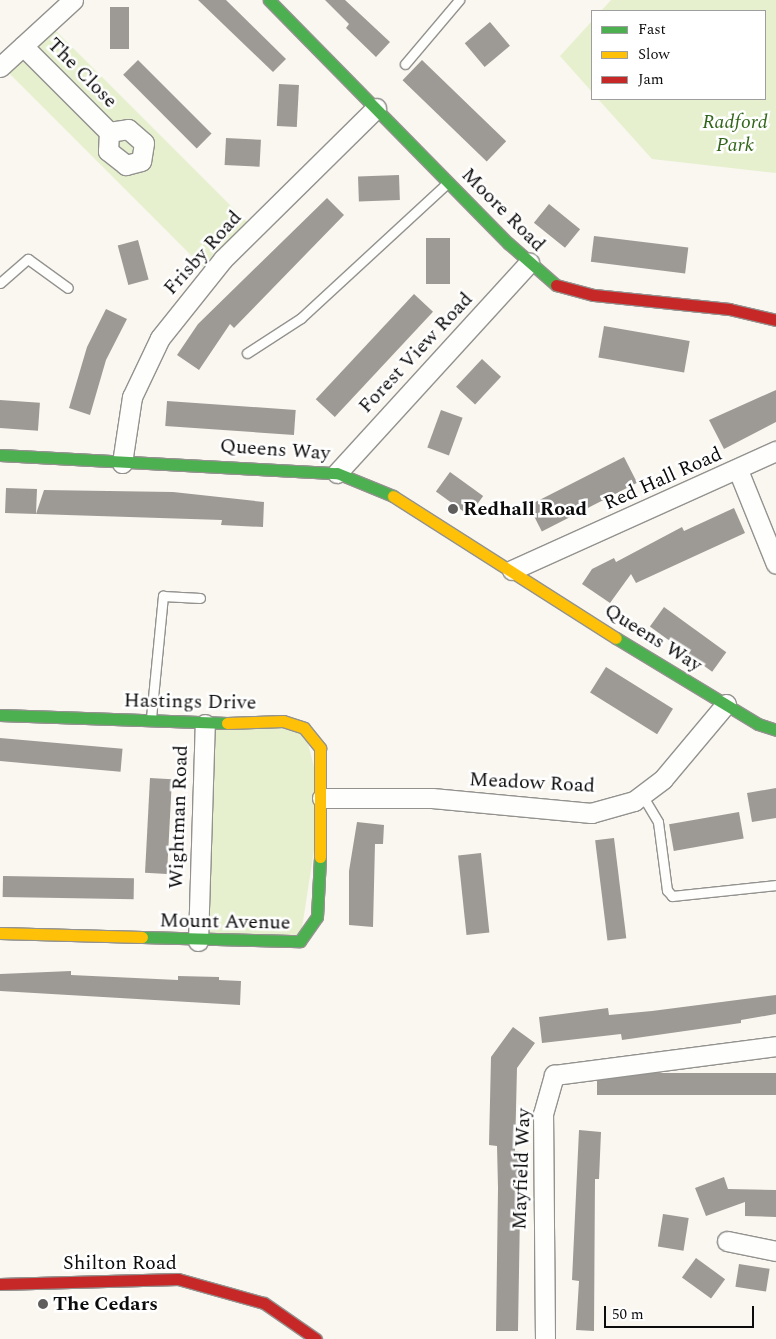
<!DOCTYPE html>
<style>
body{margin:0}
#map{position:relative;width:776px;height:1339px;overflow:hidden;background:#faf7f0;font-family:Spectral,serif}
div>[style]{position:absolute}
.green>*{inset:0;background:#e6f0ce;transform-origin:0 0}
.building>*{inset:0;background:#9d9a96;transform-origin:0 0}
.roads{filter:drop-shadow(1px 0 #93928f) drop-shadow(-1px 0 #93928f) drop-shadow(0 1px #93928f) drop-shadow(0 -1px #93928f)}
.lane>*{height:9px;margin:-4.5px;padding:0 4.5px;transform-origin:4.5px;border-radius:4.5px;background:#fefefd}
.street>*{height:19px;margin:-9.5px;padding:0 9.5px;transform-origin:9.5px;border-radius:9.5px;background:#fefefd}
.fast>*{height:11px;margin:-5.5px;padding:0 5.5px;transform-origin:5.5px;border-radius:5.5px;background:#4caf50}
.slow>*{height:11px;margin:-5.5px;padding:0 5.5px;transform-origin:5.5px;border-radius:5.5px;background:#ffc107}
.jam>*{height:11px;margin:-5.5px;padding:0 5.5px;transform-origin:5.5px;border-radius:5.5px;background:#c62828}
.dots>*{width:14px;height:14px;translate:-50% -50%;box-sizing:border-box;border:2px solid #fff;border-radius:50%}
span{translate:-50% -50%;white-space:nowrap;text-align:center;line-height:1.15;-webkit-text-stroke:5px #fff;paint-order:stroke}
.street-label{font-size:20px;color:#0c0c0c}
.park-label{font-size:20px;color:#32661a;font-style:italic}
.poi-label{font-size:20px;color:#0c0c0c;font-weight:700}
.left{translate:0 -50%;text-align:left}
.legend{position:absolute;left:591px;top:10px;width:175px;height:90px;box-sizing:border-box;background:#fff;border:1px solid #9e9e9e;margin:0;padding:6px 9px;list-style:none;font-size:15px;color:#0c0c0c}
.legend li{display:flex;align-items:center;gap:10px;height:25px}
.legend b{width:25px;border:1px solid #9e9e9e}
.scale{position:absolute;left:604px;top:1306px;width:150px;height:22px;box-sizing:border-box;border:2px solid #0c0c0c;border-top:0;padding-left:6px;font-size:15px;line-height:18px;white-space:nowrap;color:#0c0c0c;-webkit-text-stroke:4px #fff;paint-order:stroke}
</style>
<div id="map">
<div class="green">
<i style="clip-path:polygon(611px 0,776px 0,776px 173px,652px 159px,598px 99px,765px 99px,765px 11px,601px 11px)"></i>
<i style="clip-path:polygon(592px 21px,592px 92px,560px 56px)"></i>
<i style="left:48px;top:23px;width:286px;height:63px;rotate:45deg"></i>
<i style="clip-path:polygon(205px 724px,304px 728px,322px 798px,300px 941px,198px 941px)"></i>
</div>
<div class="building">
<i style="clip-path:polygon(198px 0,226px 0,286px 59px,273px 72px)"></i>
<i style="clip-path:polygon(325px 0,345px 0,390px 42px,376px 57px,346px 28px,349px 24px)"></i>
<i style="left:110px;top:7px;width:19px;height:42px"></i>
<i style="left:490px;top:22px;width:31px;height:33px;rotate:50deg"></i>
<i style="left:138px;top:60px;width:104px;height:21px;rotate:45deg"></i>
<i style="left:422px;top:60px;width:117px;height:28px;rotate:44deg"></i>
<i style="left:279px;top:84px;width:20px;height:42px;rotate:3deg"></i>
<i style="left:226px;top:138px;width:35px;height:27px;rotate:3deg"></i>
<i style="left:399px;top:175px;width:25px;height:41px;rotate:88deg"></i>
<i style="clip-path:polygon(327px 198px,344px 215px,234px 328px,230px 324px,199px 370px,177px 355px,198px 324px)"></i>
<i style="left:549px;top:204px;width:40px;height:24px;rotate:39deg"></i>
<i style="left:594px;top:236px;width:95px;height:26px;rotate:7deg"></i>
<i style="left:426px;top:238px;width:24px;height:46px"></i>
<i style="left:138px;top:240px;width:41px;height:21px;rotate:75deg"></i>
<i style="left:414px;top:294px;width:26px;height:144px;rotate:43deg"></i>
<i style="clip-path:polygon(106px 309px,127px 319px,106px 360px,90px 415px,69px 408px,87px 347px)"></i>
<i style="left:604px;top:326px;width:87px;height:32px;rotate:10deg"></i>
<i style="left:482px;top:359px;width:26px;height:38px;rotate:43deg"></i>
<i style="clip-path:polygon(776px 390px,776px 422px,724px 449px,709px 420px)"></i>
<i style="left:0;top:400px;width:40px;height:28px;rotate:4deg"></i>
<i style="left:167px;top:401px;width:129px;height:25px;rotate:4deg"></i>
<i style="left:441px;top:410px;width:23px;height:40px;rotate:20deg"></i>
<i style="left:624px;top:457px;width:29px;height:107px;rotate:63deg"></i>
<i style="left:450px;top:472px;width:41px;height:24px;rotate:36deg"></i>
<i style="clip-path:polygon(6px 488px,37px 489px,36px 514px,44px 490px,173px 492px,264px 502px,263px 527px,221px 525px,222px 520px,5px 513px)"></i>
<i style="clip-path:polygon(734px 508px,745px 533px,636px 583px,631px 574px,610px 603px,582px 584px,592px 569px,614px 558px,616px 562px,682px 527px,684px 531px)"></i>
<i style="left:664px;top:607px;width:77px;height:24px;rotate:36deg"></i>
<i style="left:606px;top:667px;width:79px;height:30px;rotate:32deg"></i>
<i style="left:0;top:738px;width:123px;height:23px;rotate:5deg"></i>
<i style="left:150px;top:778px;width:22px;height:95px;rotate:3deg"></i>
<i style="clip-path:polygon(776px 788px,776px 818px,752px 822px,747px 793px)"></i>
<i style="left:739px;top:812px;width:27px;height:71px;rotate:80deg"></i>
<i style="clip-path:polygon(357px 822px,384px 825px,383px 844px,375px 844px,373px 927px,349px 925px,349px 871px)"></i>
<i style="left:614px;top:838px;width:101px;height:19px;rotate:83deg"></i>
<i style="left:481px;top:853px;width:80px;height:23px;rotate:84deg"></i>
<i style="left:3px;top:876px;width:131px;height:21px;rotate:1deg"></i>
<i style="clip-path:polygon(71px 971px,71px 975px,178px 980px,178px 976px,219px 977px,219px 980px,241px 981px,240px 1005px,0 991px,0 974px)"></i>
<i style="clip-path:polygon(776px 995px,776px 1014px,741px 1020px,741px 1023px,622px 1040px,621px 1034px,542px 1043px,539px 1017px,608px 1008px,609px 1015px,652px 1011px)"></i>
<i style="clip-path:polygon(513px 1027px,535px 1043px,517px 1068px,515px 1151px,521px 1152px,518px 1331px,496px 1331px,498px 1188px,497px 1146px,489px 1145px,491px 1057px)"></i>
<i style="left:776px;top:1073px;width:22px;height:179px;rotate:90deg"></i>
<i style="clip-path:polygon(579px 1130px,601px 1132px,599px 1179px,595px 1179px,594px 1331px,576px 1330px,579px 1281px,572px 1280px)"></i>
<i style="clip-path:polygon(724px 1177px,728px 1189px,776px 1190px,776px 1217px,745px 1216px,745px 1202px,706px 1216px,695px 1188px)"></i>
<i style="left:663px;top:1214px;width:26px;height:33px;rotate:9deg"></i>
<i style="left:696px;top:1258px;width:36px;height:24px;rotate:36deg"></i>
<i style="left:739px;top:1264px;width:31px;height:23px;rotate:9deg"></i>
</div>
<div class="roads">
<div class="lane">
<i style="left:405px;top:64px;width:84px;rotate:-49.8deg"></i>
<i style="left:0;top:283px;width:37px;rotate:-41deg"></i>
<i style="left:28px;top:259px;width:49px;rotate:35.9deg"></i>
<i style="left:247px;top:353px;width:64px;rotate:-32.9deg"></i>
<i style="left:301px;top:318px;width:197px;rotate:-42.7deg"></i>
<i style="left:151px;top:718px;width:123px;rotate:-84.4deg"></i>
<i style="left:163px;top:596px;width:37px;rotate:3deg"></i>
<i style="left:642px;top:795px;width:31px;rotate:59deg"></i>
<i style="left:658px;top:822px;width:69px;rotate:82.5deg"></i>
<i style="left:667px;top:890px;width:8px;rotate:50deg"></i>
<i style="left:672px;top:896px;width:105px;rotate:-6deg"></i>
</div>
<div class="street">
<i style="left:23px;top:46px;width:122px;rotate:45deg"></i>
<i style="left:109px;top:132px;width:19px;rotate:-9deg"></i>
<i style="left:128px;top:129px;width:21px;rotate:41deg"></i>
<i style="left:144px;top:143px;width:18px;rotate:99deg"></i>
<i style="left:141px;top:161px;width:16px;rotate:165deg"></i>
<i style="left:126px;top:165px;width:23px;rotate:-142deg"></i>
<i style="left:108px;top:151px;width:19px;rotate:-87deg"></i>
<i style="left:0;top:67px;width:99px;rotate:-42.5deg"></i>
<i style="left:122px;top:463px;width:67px;rotate:-81.4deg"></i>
<i style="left:132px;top:397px;width:65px;rotate:-64.6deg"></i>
<i style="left:160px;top:338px;width:101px;rotate:-51.4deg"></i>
<i style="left:223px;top:259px;width:215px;rotate:-44.6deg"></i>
<i style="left:738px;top:470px;width:101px;rotate:68deg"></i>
<i style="left:337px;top:473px;width:285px;rotate:-47.6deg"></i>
<i style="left:512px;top:570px;width:290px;rotate:-24.3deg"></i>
<i style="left:322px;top:798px;width:110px"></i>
<i style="left:432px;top:798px;width:160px;rotate:5.4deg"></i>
<i style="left:591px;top:813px;width:45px;rotate:-15.6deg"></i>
<i style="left:634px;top:801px;width:36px;rotate:-37deg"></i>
<i style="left:663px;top:779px;width:98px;rotate:-50deg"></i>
<i style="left:198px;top:941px;width:217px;rotate:-88.2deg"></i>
<i style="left:727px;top:1241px;width:50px;rotate:11.5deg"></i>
<i style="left:545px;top:1339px;width:225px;rotate:-90.5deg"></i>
<i style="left:543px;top:1114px;width:41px;rotate:-74.2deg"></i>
<i style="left:554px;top:1075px;width:224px;rotate:-7.4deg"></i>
</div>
<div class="fast">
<i style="left:269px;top:0;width:341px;rotate:45.5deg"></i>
<i style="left:508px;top:243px;width:64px;rotate:41.2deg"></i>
<i style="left:0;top:455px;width:337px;rotate:3.1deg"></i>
<i style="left:337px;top:473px;width:61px;rotate:22.3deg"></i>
<i style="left:616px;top:638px;width:166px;rotate:31.2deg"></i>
<i style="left:758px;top:724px;width:19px;rotate:18deg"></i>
<i style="left:0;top:715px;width:227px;rotate:2deg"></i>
<i style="left:142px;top:937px;width:158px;rotate:1.5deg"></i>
<i style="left:300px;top:941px;width:29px;rotate:-55deg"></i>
<i style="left:317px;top:917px;width:60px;rotate:-87.1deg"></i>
</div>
<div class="slow">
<i style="left:393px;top:496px;width:264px;rotate:32.5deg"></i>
<i style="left:227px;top:723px;width:56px;rotate:-2deg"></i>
<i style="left:283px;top:721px;width:22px;rotate:18deg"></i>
<i style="left:304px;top:728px;width:26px;rotate:51deg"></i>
<i style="left:320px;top:748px;width:109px;rotate:90deg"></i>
<i style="left:0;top:933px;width:142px;rotate:1.6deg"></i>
</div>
<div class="jam">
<i style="left:556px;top:285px;width:39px;rotate:15deg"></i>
<i style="left:594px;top:295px;width:136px;rotate:5.9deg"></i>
<i style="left:729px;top:309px;width:48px;rotate:13.2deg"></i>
<i style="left:0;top:1284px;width:178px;rotate:-1.6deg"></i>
<i style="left:178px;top:1279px;width:89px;rotate:15.6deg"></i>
<i style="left:264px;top:1303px;width:63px;rotate:34.7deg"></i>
</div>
</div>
<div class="dots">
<i style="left:453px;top:509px;background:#5f5e5c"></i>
<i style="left:43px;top:1304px;background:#5f5e5c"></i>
</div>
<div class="street-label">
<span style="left:82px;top:73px;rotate:45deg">The Close</span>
<span style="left:503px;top:210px;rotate:45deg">Moore Road</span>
<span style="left:203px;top:253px;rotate:-48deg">Frisby Road</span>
<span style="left:416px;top:353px;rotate:-47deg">Forest View Road</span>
<span style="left:275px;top:450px;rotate:4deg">Queens Way</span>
<span style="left:663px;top:479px;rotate:-24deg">Red Hall Road</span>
<span style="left:653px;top:638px;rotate:32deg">Queens Way</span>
<span style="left:190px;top:702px;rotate:1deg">Hastings Drive</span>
<span style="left:532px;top:783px;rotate:3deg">Meadow Road</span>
<span style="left:179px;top:817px;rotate:-88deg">Wightman Road</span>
<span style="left:225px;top:922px;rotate:1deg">Mount Avenue</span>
<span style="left:522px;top:1169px;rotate:-88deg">Mayfield Way</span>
<span style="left:120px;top:1263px">Shilton Road</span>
</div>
<div class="park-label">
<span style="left:735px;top:134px">Radford<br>Park</span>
</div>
<div class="poi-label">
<span class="left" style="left:463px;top:509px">Redhall Road</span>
<span class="left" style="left:53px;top:1304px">The Cedars</span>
</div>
<ul class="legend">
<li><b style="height:6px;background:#4caf50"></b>Fast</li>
<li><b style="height:6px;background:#ffc107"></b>Slow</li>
<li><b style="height:6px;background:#c62828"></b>Jam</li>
</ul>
<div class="scale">50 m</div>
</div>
